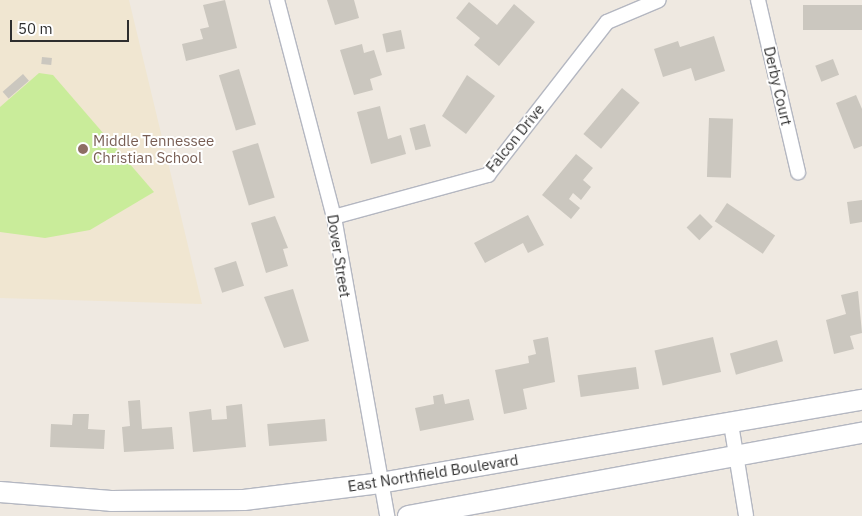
<!DOCTYPE html>
<style>
body{margin:0}
#map{position:relative;width:862px;height:516px;overflow:hidden;background:#efe9e1;font-family:"IBM Plex Sans",sans-serif}
div>[style]{position:absolute}
.education>*{inset:0;background:#f0e6d1}
.pitch>*{inset:0;background:#c9ec9a}
.building>*{inset:0;background:#cbc7bf;transform-origin:0 0}
.roads{filter:drop-shadow(1px 0 #b4b7c1) drop-shadow(-1px 0 #b4b7c1) drop-shadow(0 1px #b4b7c1) drop-shadow(0 -1px #b4b7c1)}
.minor>*{height:14px;margin:-7px;padding:0 7px;transform-origin:7px;border-radius:7px;background:#fff}
.secondary>*{height:20px;margin:-10px;padding:0 10px;transform-origin:10px;border-radius:10px;background:#fff}
.dots>*{width:14px;height:14px;translate:-50% -50%;box-sizing:border-box;border:2px solid #fff;border-radius:50%}
span{translate:-50% -50%;white-space:nowrap;text-align:center;line-height:1.15;-webkit-text-stroke:4px #fff;paint-order:stroke}
.street-label{font-size:15px;color:#2e2e2e}
.education-label{font-size:15px;color:#785e54}
.left{translate:0 -50%;text-align:left}
.scale{position:absolute;left:10px;top:20px;width:119px;height:22px;box-sizing:border-box;border:2px solid #2e2e2e;border-top:0;padding-left:6px;font-size:15px;line-height:18px;white-space:nowrap;color:#2e2e2e;-webkit-text-stroke:4px #fff;paint-order:stroke}
</style>
<div id="map">
<div class="education">
<i style="clip-path:polygon(0 0,129px 0,202px 304px,0 298px)"></i>
</div>
<div class="pitch">
<i style="clip-path:polygon(39px 73px,53px 75px,154px 192px,90px 230px,45px 238px,0 232px,0 107px)"></i>
</div>
<div class="building">
<i style="clip-path:polygon(225px 0,237px 48px,186px 61px,182px 44px,203px 39px,200px 29px,209px 27px,203px 5px)"></i>
<i style="clip-path:polygon(327px 0,354px 0,359px 18px,335px 25px)"></i>
<i style="clip-path:polygon(469px 2px,497px 25px,514px 4px,535px 22px,499px 66px,474px 45px,480px 38px,456px 18px)"></i>
<i style="left:862px;top:5px;width:25px;height:59px;rotate:90deg"></i>
<i style="left:401px;top:30px;width:19px;height:19px;rotate:78deg"></i>
<i style="clip-path:polygon(714px 36px,725px 71px,695px 81px,691px 68px,663px 77px,654px 49px,678px 41px,680px 47px)"></i>
<i style="clip-path:polygon(362px 44px,364px 53px,374px 50px,382px 75px,370px 79px,373px 90px,354px 95px,340px 50px)"></i>
<i style="left:42px;top:57px;width:10px;height:7px;rotate:6deg"></i>
<i style="left:833px;top:59px;width:17px;height:19px;rotate:69deg"></i>
<i style="left:239px;top:69px;width:58px;height:21px;rotate:73deg"></i>
<i style="left:23px;top:74px;width:9px;height:27px;rotate:49deg"></i>
<i style="clip-path:polygon(467px 75px,495px 96px,466px 134px,442px 116px)"></i>
<i style="left:622px;top:88px;width:23px;height:60px;rotate:40deg"></i>
<i style="clip-path:polygon(856px 95px,862px 109px,862px 146px,854px 149px,836px 103px)"></i>
<i style="clip-path:polygon(380px 106px,388px 139px,401px 135px,406px 154px,371px 164px,357px 112px)"></i>
<i style="left:709px;top:118px;width:24px;height:59px;rotate:2deg"></i>
<i style="left:425px;top:124px;width:23px;height:16px;rotate:75deg"></i>
<i style="left:258px;top:143px;width:57px;height:27px;rotate:73deg"></i>
<i style="clip-path:polygon(576px 154px,593px 168px,583px 180px,591px 187px,581px 200px,573px 193px,569px 199px,580px 208px,571px 219px,542px 195px)"></i>
<i style="clip-path:polygon(862px 200px,862px 222px,850px 224px,847px 202px)"></i>
<i style="left:727px;top:203px;width:58px;height:22px;rotate:34deg"></i>
<i style="left:700px;top:214px;width:18px;height:19px;rotate:45deg"></i>
<i style="clip-path:polygon(528px 215px,544px 245px,528px 253px,523px 243px,485px 263px,474px 243px)"></i>
<i style="clip-path:polygon(275px 216px,288px 248px,283px 249px,288px 266px,266px 273px,251px 223px)"></i>
<i style="left:236px;top:261px;width:26px;height:23px;rotate:72deg"></i>
<i style="clip-path:polygon(293px 289px,309px 341px,284px 348px,264px 297px)"></i>
<i style="clip-path:polygon(858px 291px,862px 333px,850px 336px,854px 349px,834px 354px,826px 320px,846px 314px,841px 295px)"></i>
<i style="clip-path:polygon(548px 337px,555px 382px,523px 389px,527px 409px,504px 414px,495px 370px,529px 363px,528px 356px,536px 354px,533px 340px)"></i>
<i style="left:713px;top:337px;width:36px;height:60px;rotate:77deg"></i>
<i style="left:777px;top:340px;width:22px;height:49px;rotate:74deg"></i>
<i style="left:636px;top:367px;width:22px;height:59px;rotate:82deg"></i>
<i style="clip-path:polygon(443px 394px,445px 404px,469px 399px,474px 420px,420px 431px,415px 408px,434px 404px,433px 396px)"></i>
<i style="clip-path:polygon(140px 400px,142px 429px,172px 427px,174px 449px,124px 452px,122px 427px,130px 426px,128px 401px)"></i>
<i style="clip-path:polygon(242px 404px,246px 447px,193px 452px,189px 412px,211px 409px,212px 420px,227px 419px,226px 406px)"></i>
<i style="clip-path:polygon(73px 414px,89px 414px,88px 429px,105px 430px,104px 449px,50px 447px,51px 424px,72px 425px)"></i>
<i style="left:325px;top:419px;width:22px;height:58px;rotate:85deg"></i>
</div>
<div class="roads">
<div class="minor">
<i style="left:277px;top:0;width:224px;rotate:75.3deg"></i>
<i style="left:334px;top:217px;width:304px;rotate:79.9deg"></i>
<i style="left:758px;top:0;width:177px;rotate:76.9deg"></i>
<i style="left:334px;top:217px;width:160px;rotate:-15.3deg"></i>
<i style="left:488px;top:175px;width:194px;rotate:-52.1deg"></i>
<i style="left:607px;top:22px;width:56px;rotate:-22.9deg"></i>
<i style="left:731px;top:424px;width:93px;rotate:80.7deg"></i>
</div>
<div class="secondary">
<i style="left:0;top:492px;width:111px;rotate:4.6deg"></i>
<i style="left:111px;top:501px;width:133px;rotate:-0.4deg"></i>
<i style="left:244px;top:500px;width:137px;rotate:-7.1deg"></i>
<i style="left:380px;top:483px;width:489px;rotate:-9.8deg"></i>
<i style="left:408px;top:516px;width:462px;rotate:-10.4deg"></i>
</div>
</div>
<div class="dots">
<i style="left:83px;top:149px;background:#8d6e63"></i>
</div>
<div class="street-label">
<span style="left:778px;top:86px;rotate:77deg">Derby Court</span>
<span style="left:515px;top:138px;rotate:-51deg">Falcon Drive</span>
<span style="left:339px;top:256px;rotate:81deg">Dover Street</span>
<span style="left:433px;top:473px;rotate:-9deg">East Northfield Boulevard</span>
</div>
<div class="education-label">
<span class="left" style="left:93px;top:149px">Middle Tennessee<br>Christian School</span>
</div>
<div class="scale">50 m</div>
</div>
